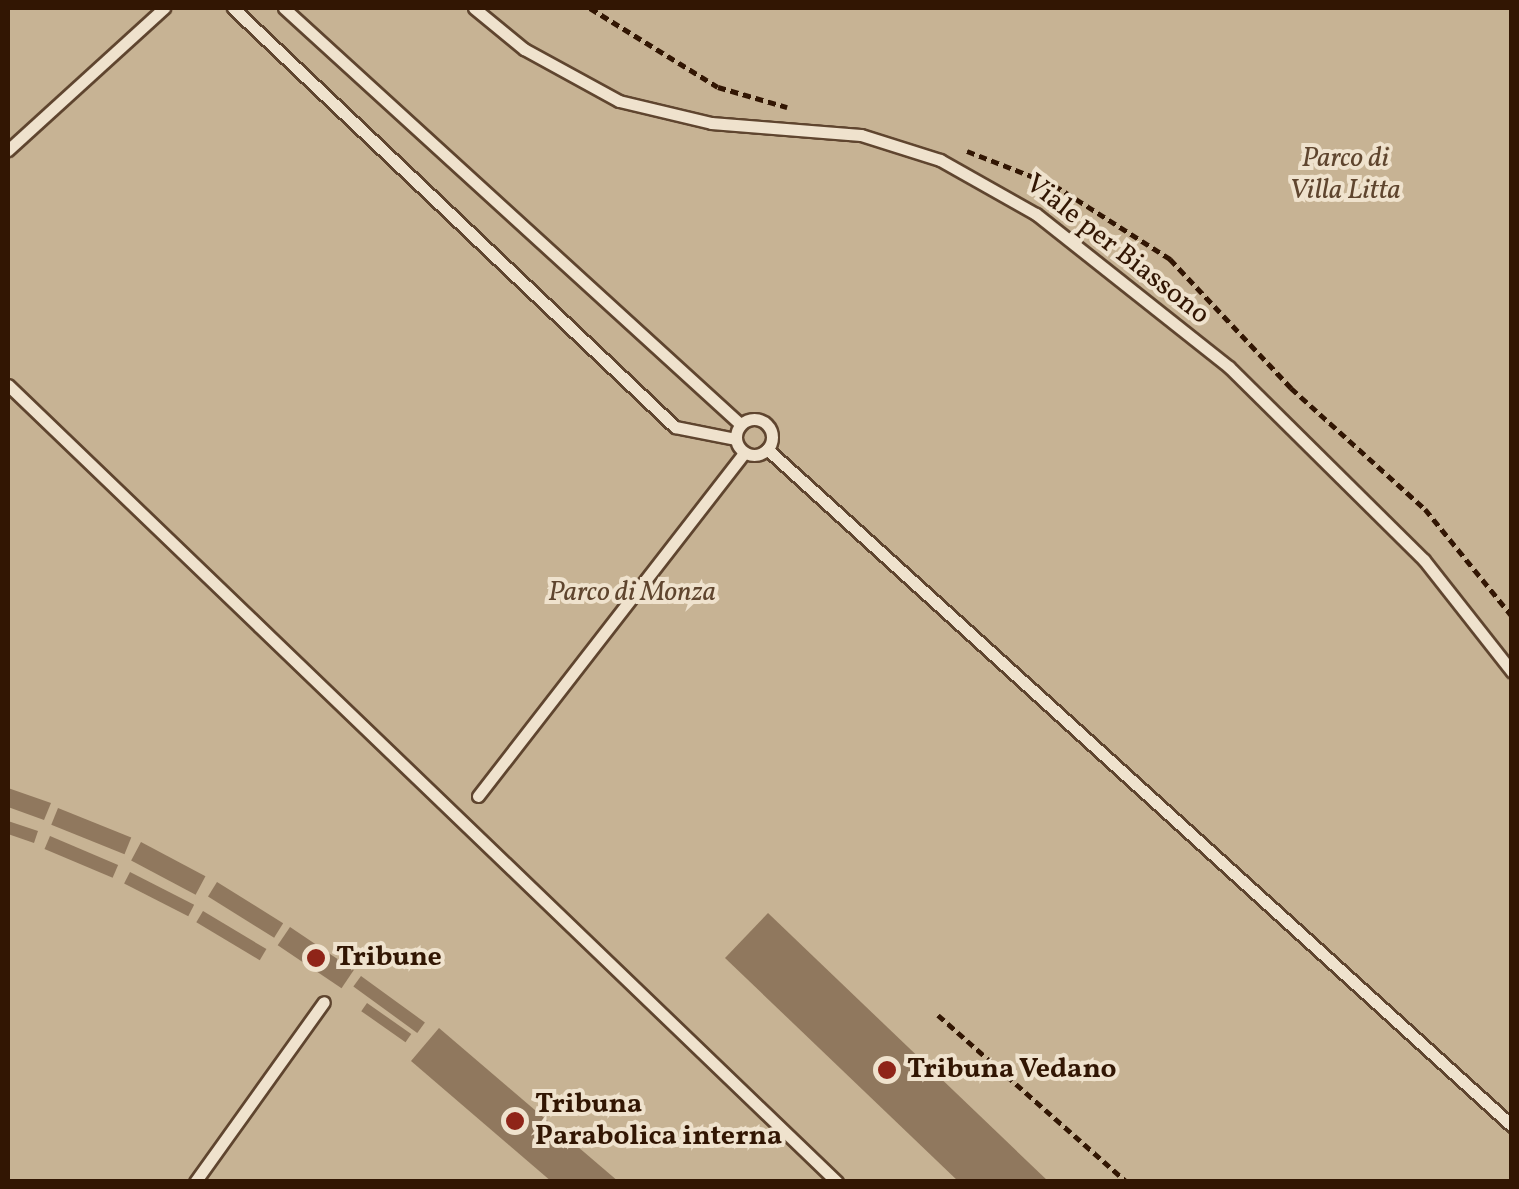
<!DOCTYPE html>
<style>
body{margin:0}
#map{position:relative;width:1519px;height:1189px;overflow:hidden;background:#e6d3b2;font-family:Vollkorn,serif}
div>[style]{position:absolute}
.green>*{inset:0;background:#c7b394;transform-origin:0 0}
.building>*{inset:0;background:#90785e;transform-origin:0 0}
.path>*{height:5px;margin-top:-2.5px;transform-origin:0;background:repeating-linear-gradient(90deg,#321603 0 8px,transparent 0 13px)}
.roads{filter:drop-shadow(2px 0 #5f452f) drop-shadow(-2px 0 #5f452f) drop-shadow(0 2px #5f452f) drop-shadow(0 -2px #5f452f)}
.service>*{height:11px;margin:-5.5px;padding:0 5.5px;transform-origin:5.5px;border-radius:5.5px;background:#efe2cd}
.service>.ring{margin:-5.5px;padding:0;box-sizing:content-box;background:none;border:11px solid #efe2cd;border-radius:50%}
.dots>*{width:28px;height:28px;translate:-50% -50%;box-sizing:border-box;border:5px solid #efe2cd;border-radius:50%}
span{translate:-50% -50%;white-space:nowrap;text-align:center;line-height:1.15;-webkit-text-stroke:8px #efe2cd;paint-order:stroke}
.park-label{font-size:28px;color:#5f452e;font-style:italic}
.street-label{font-size:28px;color:#321603}
.poi-label{font-size:28px;color:#321603;font-weight:700}
.left{translate:0 -50%;text-align:left}
.frame{position:absolute;inset:0;border:10px solid #321603;pointer-events:none}
</style>
<div id="map">
<div class="green">
<i style="left:8px;top:8px;width:1503px;height:1173px"></i>
</div>
<div class="building">
<i style="clip-path:polygon(8px 788px,51px 803px,44px 820px,8px 807px)"></i>
<i style="left:58px;top:808px;width:79px;height:18px;rotate:22deg"></i>
<i style="clip-path:polygon(8px 821px,38px 831px,34px 843px,8px 834px)"></i>
<i style="left:50px;top:836px;width:74px;height:14px;rotate:23deg"></i>
<i style="left:141px;top:842px;width:73px;height:21px;rotate:28deg"></i>
<i style="left:130px;top:872px;width:72px;height:13px;rotate:27deg"></i>
<i style="left:217px;top:882px;width:78px;height:17px;rotate:32deg"></i>
<i style="left:203px;top:911px;width:74px;height:13px;rotate:31deg"></i>
<i style="clip-path:polygon(768px 913px,1049px 1182px,959px 1182px,725px 958px)"></i>
<i style="left:290px;top:927px;width:77px;height:22px;rotate:34deg"></i>
<i style="left:361px;top:976px;width:79px;height:13px;rotate:36deg"></i>
<i style="left:367px;top:1003px;width:54px;height:10px;rotate:35deg"></i>
<i style="clip-path:polygon(439px 1028px,619px 1182px,552px 1182px,411px 1061px)"></i>
</div>
<div class="path">
<i style="left:590px;top:8px;width:150px;rotate:31.7deg"></i>
<i style="left:718px;top:87px;width:72px;rotate:16.2deg"></i>
<i style="left:967px;top:151px;width:93px;rotate:21.3deg"></i>
<i style="left:1054px;top:185px;width:138px;rotate:32.5deg"></i>
<i style="left:1170px;top:259px;width:177px;rotate:46.8deg"></i>
<i style="left:1291px;top:388px;width:181px;rotate:42.1deg"></i>
<i style="left:1425px;top:509px;width:138px;rotate:50.9deg"></i>
<i style="left:938px;top:1015px;width:252px;rotate:41.5deg"></i>
</div>
<div class="roads">
<div class="service">
<i style="left:233px;top:8px;width:609px;rotate:43.47deg"></i>
<i style="left:675px;top:427px;width:61px;rotate:11.3deg"></i>
<i style="left:284px;top:8px;width:617px;rotate:42.37deg"></i>
<i style="left:474px;top:8px;width:65px;rotate:39.4deg"></i>
<i style="left:524px;top:49px;width:108px;rotate:28.7deg"></i>
<i style="left:619px;top:101px;width:95px;rotate:13.4deg"></i>
<i style="left:711px;top:123px;width:150px;rotate:4.6deg"></i>
<i style="left:861px;top:135px;width:83px;rotate:17.6deg"></i>
<i style="left:940px;top:160px;width:110px;rotate:29.4deg"></i>
<i style="left:1036px;top:214px;width:246px;rotate:38.4deg"></i>
<i style="left:1229px;top:367px;width:274px;rotate:44.7deg"></i>
<i style="left:1424px;top:560px;width:142px;rotate:51.8deg"></i>
<i style="left:8px;top:150px;width:211px;rotate:-42.3deg"></i>
<i style="left:8px;top:385px;width:1150px;rotate:43.87deg"></i>
<i class="ring" style="left:736px;top:419px;width:25px;height:25px"></i>
<i style="left:767px;top:449px;width:1007px;rotate:42.26deg"></i>
<i style="left:478px;top:796px;width:434px;rotate:-52.2deg"></i>
<i style="left:195px;top:1182px;width:221px;rotate:-54.4deg"></i>
</div>
</div>
<div class="dots">
<i style="left:316px;top:958px;background:#8f2418"></i>
<i style="left:887px;top:1070px;background:#8f2418"></i>
<i style="left:515px;top:1121px;background:#8f2418"></i>
</div>
<div class="park-label">
<span style="left:1345px;top:175px">Parco di<br>Villa Litta</span>
<span style="left:632px;top:593px">Parco di Monza</span>
</div>
<div class="street-label">
<span style="left:1117px;top:250px;rotate:38deg">Viale per Biassono</span>
</div>
<div class="poi-label">
<span class="left" style="left:336px;top:958px">Tribune</span>
<span class="left" style="left:907px;top:1070px">Tribuna Vedano</span>
<span class="left" style="left:535px;top:1121px">Tribuna<br>Parabolica interna</span>
</div>
<div class="frame"></div>
</div>
